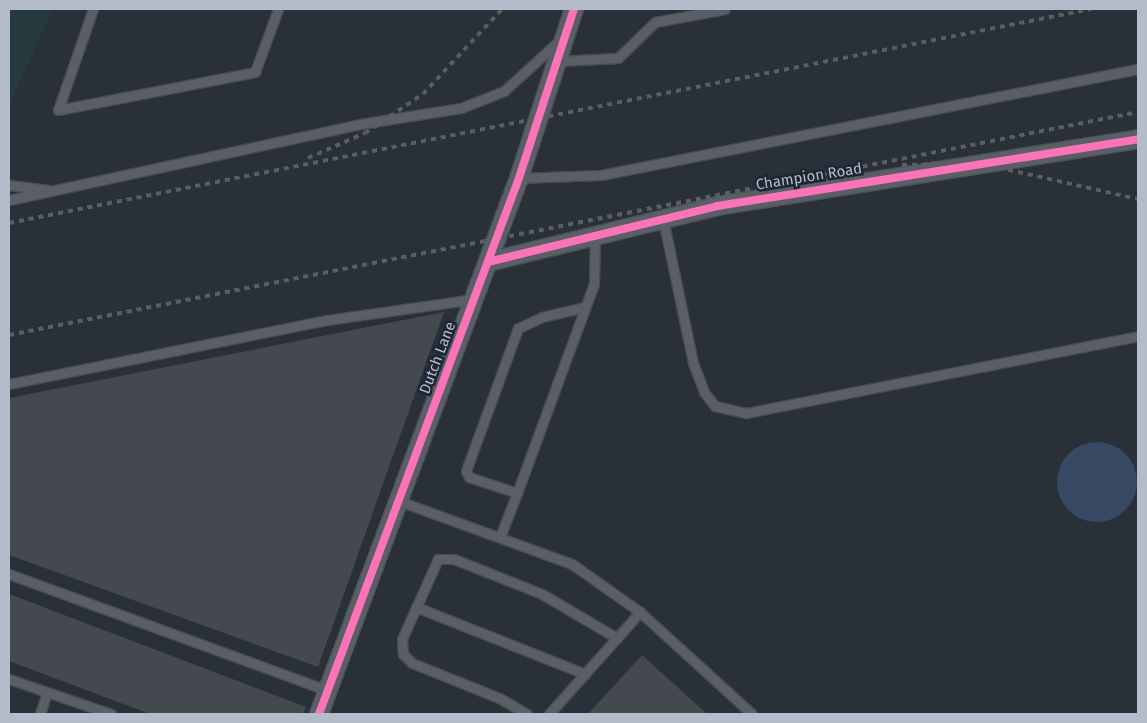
<!DOCTYPE html>
<style>
body{margin:0}
#map{position:relative;width:1147px;height:723px;overflow:hidden;background:#2a3038;font-family:"Fira Sans",sans-serif}
div>[style]{position:absolute}
.green>*{inset:0;background:#273a3e}
.water>*{inset:0;background:#384963}
.round{border-radius:50%}
.building>*{inset:0;background:#444950}
.roads{filter:drop-shadow(1px 0 #484c53) drop-shadow(-1px 0 #484c53) drop-shadow(0 1px #484c53) drop-shadow(0 -1px #484c53)}
.lane>*{height:9px;margin:-4.5px;padding:0 4.5px;transform-origin:4.5px;border-radius:4.5px;background:#5a5e66}
.street>*{height:18px;margin:-9px;padding:0 9px;transform-origin:9px;border-radius:9px;background:#5a5e66}
.rail>*{height:4px;margin-top:-2px;transform-origin:0;background:repeating-linear-gradient(90deg,#595d64 0 5px,transparent 0 10px)}
.cycleway>*{height:8px;margin:-4px;padding:0 4px;transform-origin:4px;border-radius:4px;background:#fb73b8}
span{translate:-50% -50%;white-space:nowrap;text-align:center;line-height:1.15;-webkit-text-stroke:5px #1d2633;paint-order:stroke}
.street-label{font-size:15px;color:#b4bcc9}
.frame{position:absolute;inset:0;border:10px solid #b4bcc9;pointer-events:none}
</style>
<div id="map">
<div class="green">
<i style="clip-path:polygon(9px 9px,53px 9px,9px 106px)"></i>
</div>
<div class="water">
<i class="round" style="left:1057px;top:442px;width:80px;height:80px"></i>
</div>
<div class="building">
<i style="clip-path:polygon(444px 312px,318px 667px,9px 555px,9px 398px)"></i>
<i style="clip-path:polygon(9px 594px,306px 707px,303px 714px,150px 714px,9px 661px)"></i>
<i style="clip-path:polygon(642px 655px,707px 714px,588px 714px)"></i>
</div>
<div class="roads">
<div class="lane">
<i style="left:93px;top:9px;width:107px;rotate:109.1deg"></i>
<i style="left:58px;top:110px;width:201px;rotate:-10.9deg"></i>
<i style="left:255px;top:72px;width:67px;rotate:-69.9deg"></i>
<i style="left:558px;top:61px;width:60px;rotate:-2.9deg"></i>
<i style="left:618px;top:58px;width:52px;rotate:-44.2deg"></i>
<i style="left:655px;top:22px;width:71px;rotate:-10.5deg"></i>
<i style="left:519px;top:178px;width:82px;rotate:-2.1deg"></i>
<i style="left:601px;top:175px;width:547px;rotate:-11.17deg"></i>
<i style="left:9px;top:185px;width:38px;rotate:7deg"></i>
<i style="left:9px;top:200px;width:359px;rotate:-12.2deg"></i>
<i style="left:360px;top:124px;width:102px;rotate:-9deg"></i>
<i style="left:461px;top:108px;width:46px;rotate:-21.6deg"></i>
<i style="left:504px;top:91px;width:74px;rotate:-42.3deg"></i>
<i style="left:663px;top:219px;width:147px;rotate:78.2deg"></i>
<i style="left:693px;top:363px;width:31px;rotate:69deg"></i>
<i style="left:704px;top:392px;width:18px;rotate:52deg"></i>
<i style="left:715px;top:406px;width:32px;rotate:13deg"></i>
<i style="left:746px;top:413px;width:399px;rotate:-11.1deg"></i>
<i style="left:585px;top:307px;width:44px;rotate:166.9deg"></i>
<i style="left:542px;top:317px;width:26px;rotate:155deg"></i>
<i style="left:518px;top:328px;width:152px;rotate:110deg"></i>
<i style="left:466px;top:471px;width:7px;rotate:63deg"></i>
<i style="left:469px;top:477px;width:51px;rotate:18.4deg"></i>
<i style="left:517px;top:493px;width:223px;rotate:-69.8deg"></i>
<i style="left:594px;top:284px;width:48px;rotate:-88.8deg"></i>
<i style="left:9px;top:384px;width:324px;rotate:-11.4deg"></i>
<i style="left:327px;top:320px;width:148px;rotate:-8.1deg"></i>
<i style="left:399px;top:501px;width:184px;rotate:20deg"></i>
<i style="left:572px;top:564px;width:83px;rotate:35.2deg"></i>
<i style="left:640px;top:612px;width:151px;rotate:42.3deg"></i>
<i style="left:500px;top:537px;width:47px;rotate:-68.9deg"></i>
<i style="left:9px;top:574px;width:340px;rotate:20.1deg"></i>
<i style="left:416px;top:607px;width:182px;rotate:21.6deg"></i>
<i style="left:9px;top:679px;width:108px;rotate:18.9deg"></i>
<i style="left:40px;top:714px;width:23px;rotate:-72deg"></i>
<i style="left:527px;top:714px;width:32px;rotate:-150deg"></i>
<i style="left:499px;top:698px;width:94px;rotate:-158.1deg"></i>
<i style="left:412px;top:663px;width:13px;rotate:-135deg"></i>
<i style="left:403px;top:654px;width:15px;rotate:-94deg"></i>
<i style="left:402px;top:639px;width:88px;rotate:-65.8deg"></i>
<i style="left:438px;top:559px;width:16px"></i>
<i style="left:454px;top:559px;width:95px;rotate:21.7deg"></i>
<i style="left:542px;top:594px;width:87px;rotate:30.4deg"></i>
<i style="left:549px;top:714px;width:137px;rotate:-48.3deg"></i>
</div>
<div class="street">
<i style="left:488px;top:262px;width:236px;rotate:-13.7deg"></i>
<i style="left:717px;top:206px;width:426px;rotate:-9deg"></i>
<i style="left:319px;top:714px;width:572px;rotate:-69.54deg"></i>
<i style="left:519px;top:178px;width:178px;rotate:-72deg"></i>
</div>
</div>
<div class="rail">
<i style="left:308px;top:158px;width:62px;rotate:-23.7deg"></i>
<i style="left:365px;top:133px;width:70px;rotate:-33.9deg"></i>
<i style="left:423px;top:94px;width:116px;rotate:-47.1deg"></i>
<i style="left:902px;top:165px;width:77px;rotate:-1.5deg"></i>
<i style="left:979px;top:163px;width:163px;rotate:12.8deg"></i>
<i style="left:9px;top:223px;width:1103px;rotate:-11.19deg"></i>
<i style="left:9px;top:335px;width:1151px;rotate:-11.17deg"></i>
</div>
<div class="cycleway">
<i style="left:488px;top:262px;width:236px;rotate:-13.7deg"></i>
<i style="left:717px;top:206px;width:426px;rotate:-9deg"></i>
<i style="left:319px;top:714px;width:572px;rotate:-69.54deg"></i>
<i style="left:519px;top:178px;width:178px;rotate:-72deg"></i>
</div>
<div class="street-label">
<span style="left:809px;top:177px;rotate:-9deg">Champion Road</span>
<span style="left:438px;top:358px;rotate:-69deg">Dutch Lane</span>
</div>
<div class="frame"></div>
</div>
